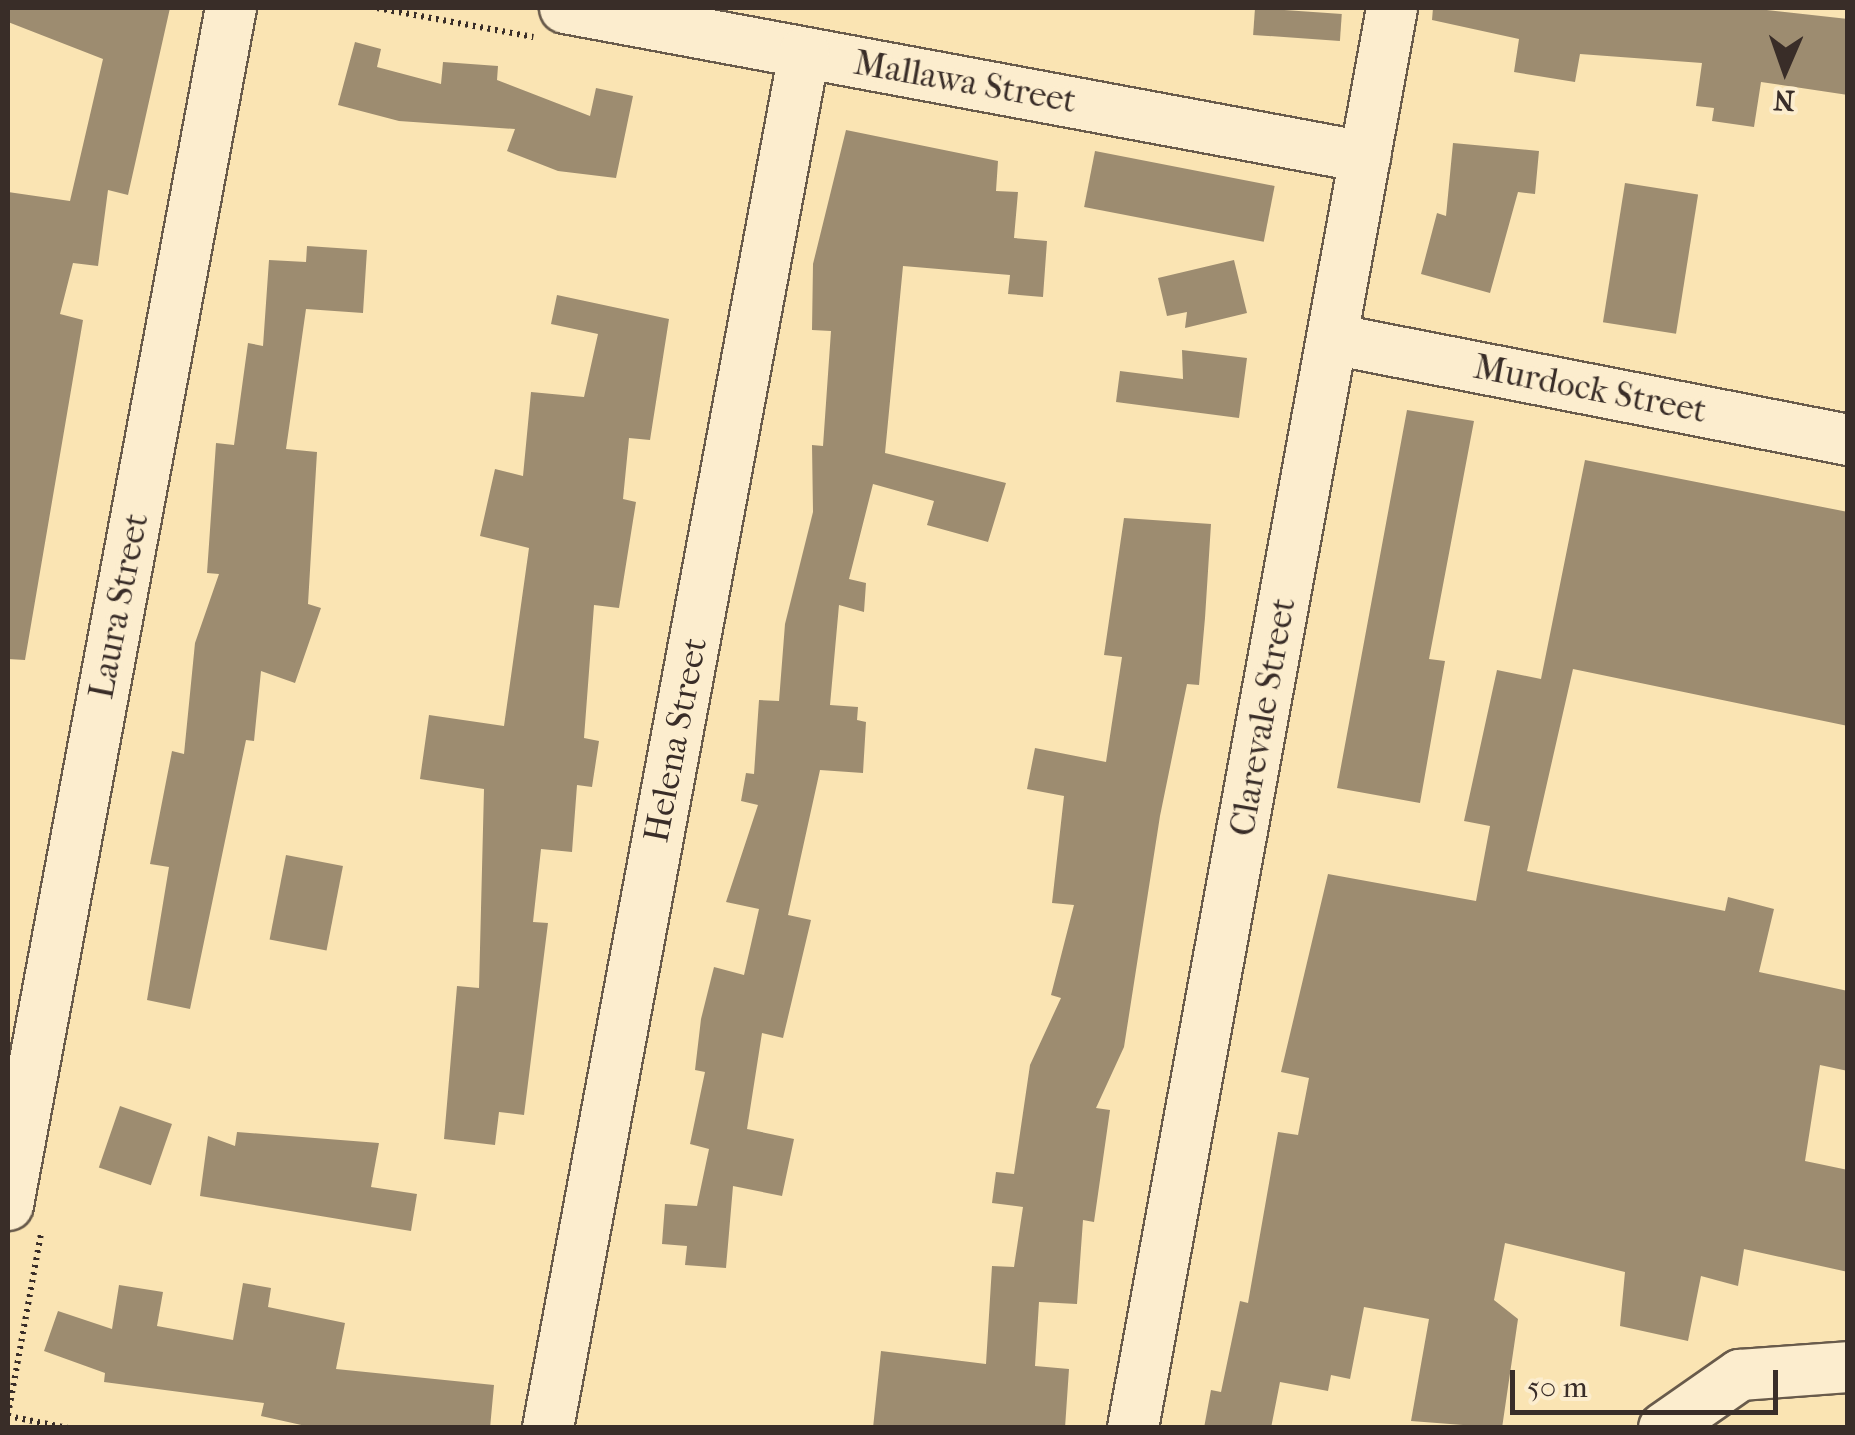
<!DOCTYPE html>
<style>
body{margin:0}
#map{position:relative;width:1855px;height:1435px;overflow:hidden;background:#fae4b3;font-family:"IM FELL French Canon",serif}
div>[style]{position:absolute}
.building>*{inset:0;background:#9d8c70;transform-origin:0 0}
.path>*{height:6px;margin-top:-3px;transform-origin:0;background:repeating-linear-gradient(90deg,#392d28 0 2.5px,transparent 0 7.5px)}
.roads{filter:drop-shadow(2px 0 #695b4b) drop-shadow(-2px 0 #695b4b) drop-shadow(0 2px #695b4b) drop-shadow(0 -2px #695b4b)}
.minor>*{height:50px;margin:-25px;padding:0 25px;transform-origin:25px;border-radius:25px;background:#fcedce}
span{translate:-50% -50%;white-space:nowrap;text-align:center;line-height:1.15;-webkit-text-stroke:9px #fcedce;paint-order:stroke}
.street-label{font-size:35px;color:#392d28}
.frame{position:absolute;inset:0;border:10px solid #392d28;pointer-events:none}
.north{position:absolute;left:1735px;top:20px;width:100px;height:100px;-webkit-text-stroke:8px #fcedce;paint-order:stroke;rotate:182deg;font-size:28px;font-weight:700;line-height:40px;text-align:center;color:#392d28}
.north::after{content:'';display:block;margin:auto;width:35px;height:45px;background:#392d28;clip-path:polygon(50% 0,100% 100%,50% 72%,0 100%)}
.scale{position:absolute;left:1510px;top:1370px;width:268px;height:45px;box-sizing:border-box;border:5px solid #392d28;border-top:0;padding-left:12px;font-size:30px;line-height:35px;white-space:nowrap;color:#392d28;-webkit-text-stroke:8px #fcedce;paint-order:stroke}
</style>
<div id="map">
<div class="building">
<i style="clip-path:polygon(8px 8px,170px 8px,128px 195px,108px 190px,98px 266px,73px 263px,60px 314px,83px 320px,25px 660px,8px 659px,8px 192px,70px 201px,103px 59px,8px 22px)"></i>
<i style="left:1255px;top:8px;width:87px;height:27px;rotate:4deg"></i>
<i style="clip-path:polygon(1433px 8px,1749px 8px,1848px 19px,1848px 95px,1761px 82px,1754px 127px,1712px 121px,1714px 108px,1696px 106px,1702px 63px,1580px 54px,1575px 82px,1514px 72px,1519px 39px,1432px 20px)"></i>
<i style="clip-path:polygon(355px 42px,381px 49px,377px 67px,441px 84px,443px 62px,498px 66px,497px 80px,590px 116px,596px 88px,633px 96px,616px 178px,558px 171px,507px 151px,515px 129px,399px 121px,338px 105px)"></i>
<i style="clip-path:polygon(846px 130px,998px 161px,996px 191px,1018px 192px,1014px 238px,1047px 241px,1043px 297px,1008px 294px,1010px 275px,903px 266px,885px 453px,1006px 483px,988px 542px,927px 525px,934px 501px,873px 484px,849px 579px,866px 583px,864px 612px,839px 605px,830px 705px,858px 707px,857px 720px,866px 722px,863px 773px,820px 770px,788px 915px,811px 920px,783px 1038px,762px 1033px,747px 1129px,794px 1139px,782px 1196px,733px 1186px,726px 1268px,685px 1265px,687px 1246px,662px 1244px,665px 1204px,697px 1206px,709px 1149px,690px 1144px,705px 1072px,695px 1070px,701px 1019px,714px 967px,744px 975px,759px 909px,726px 902px,758px 805px,741px 801px,746px 773px,754px 774px,759px 700px,779px 701px,785px 624px,813px 512px,812px 445px,823px 446px,831px 331px,812px 330px,813px 264px)"></i>
<i style="clip-path:polygon(1453px 143px,1539px 151px,1535px 194px,1518px 192px,1490px 293px,1421px 274px,1437px 213px,1446px 216px)"></i>
<i style="left:1095px;top:151px;width:183px;height:57px;rotate:11deg"></i>
<i style="left:1625px;top:183px;width:74px;height:141px;rotate:9deg"></i>
<i style="clip-path:polygon(307px 246px,367px 250px,363px 313px,306px 309px,286px 449px,317px 452px,308px 604px,321px 608px,295px 683px,261px 671px,254px 741px,246px 740px,190px 1009px,147px 1000px,169px 867px,150px 864px,172px 751px,184px 754px,195px 643px,219px 574px,207px 573px,216px 443px,234px 445px,248px 343px,263px 346px,269px 260px,306px 262px)"></i>
<i style="clip-path:polygon(1234px 260px,1247px 313px,1185px 328px,1187px 312px,1167px 316px,1158px 278px)"></i>
<i style="clip-path:polygon(557px 295px,669px 319px,650px 440px,629px 438px,623px 499px,636px 502px,619px 608px,594px 605px,584px 738px,599px 741px,592px 787px,577px 785px,572px 852px,541px 849px,533px 922px,548px 923px,524px 1115px,499px 1112px,495px 1145px,444px 1139px,457px 986px,479px 988px,484px 789px,420px 779px,429px 715px,504px 726px,529px 548px,480px 536px,495px 469px,523px 476px,531px 392px,584px 397px,598px 334px,551px 324px)"></i>
<i style="clip-path:polygon(1182px 350px,1247px 358px,1239px 418px,1116px 402px,1120px 371px,1183px 379px)"></i>
<i style="clip-path:polygon(1407px 410px,1474px 421px,1429px 659px,1445px 661px,1420px 803px,1337px 788px)"></i>
<i style="clip-path:polygon(1585px 460px,1848px 512px,1848px 726px,1573px 669px,1527px 871px,1725px 911px,1728px 897px,1774px 909px,1759px 972px,1848px 991px,1848px 1071px,1820px 1065px,1805px 1161px,1848px 1170px,1848px 1272px,1744px 1249px,1738px 1286px,1701px 1276px,1688px 1341px,1620px 1326px,1625px 1272px,1505px 1243px,1494px 1300px,1518px 1319px,1502px 1428px,1411px 1421px,1429px 1319px,1364px 1307px,1350px 1379px,1331px 1375px,1328px 1391px,1280px 1382px,1271px 1428px,1204px 1428px,1211px 1390px,1221px 1392px,1240px 1301px,1248px 1303px,1278px 1132px,1298px 1135px,1309px 1078px,1281px 1072px,1328px 874px,1476px 901px,1490px 826px,1464px 821px,1497px 670px,1541px 679px)"></i>
<i style="clip-path:polygon(1124px 518px,1211px 524px,1205px 618px,1199px 685px,1187px 684px,1160px 816px,1124px 1047px,1096px 1108px,1110px 1110px,1094px 1222px,1083px 1220px,1077px 1304px,1039px 1302px,1035px 1366px,1069px 1369px,1065px 1428px,873px 1428px,881px 1351px,986px 1364px,992px 1266px,1014px 1267px,1023px 1207px,992px 1203px,996px 1172px,1014px 1174px,1030px 1065px,1061px 998px,1051px 995px,1074px 905px,1052px 903px,1064px 796px,1027px 789px,1035px 748px,1106px 762px,1122px 657px,1104px 655px)"></i>
<i style="left:286px;top:855px;width:58px;height:86px;rotate:11deg"></i>
<i style="left:120px;top:1106px;width:55px;height:65px;rotate:19deg"></i>
<i style="clip-path:polygon(237px 1132px,379px 1143px,371px 1187px,417px 1194px,411px 1231px,200px 1196px,208px 1136px,235px 1146px)"></i>
<i style="clip-path:polygon(243px 1283px,271px 1288px,268px 1307px,345px 1323px,336px 1369px,494px 1385px,490px 1428px,315px 1428px,261px 1416px,264px 1403px,104px 1382px,105px 1373px,44px 1351px,58px 1311px,112px 1329px,119px 1285px,163px 1292px,157px 1326px,233px 1340px)"></i>
</div>
<div class="path">
<i style="left:377px;top:8px;width:159px;rotate:10.5deg"></i>
<i style="left:8px;top:1415px;width:185px;rotate:-79.7deg"></i>
<i style="left:8px;top:1416px;width:61px;rotate:11.3deg"></i>
</div>
<div class="roads">
<div class="minor">
<i style="left:565px;top:8px;width:814px;rotate:10.55deg"></i>
<i style="left:1332px;top:339px;width:526px;rotate:11.07deg"></i>
<i style="left:8px;top:1205px;width:1218px;rotate:-79.45deg"></i>
<i style="left:548px;top:1428px;width:1399px;rotate:-79.45deg"></i>
<i style="left:1133px;top:1428px;width:1443px;rotate:-79.66deg"></i>
<i style="left:1664px;top:1428px;width:93px;rotate:-34.9deg"></i>
<i style="left:1740px;top:1375px;width:108px;rotate:-4.2deg"></i>
</div>
</div>
<div class="street-label">
<span style="left:965px;top:82px;rotate:10deg">Mallawa Street</span>
<span style="left:1590px;top:389px;rotate:11deg">Murdock Street</span>
<span style="left:119px;top:606px;rotate:-79deg">Laura Street</span>
<span style="left:1263px;top:717px;rotate:-80deg">Clarevale Street</span>
<span style="left:676px;top:740px;rotate:-79deg">Helena Street</span>
</div>
<div class="frame"></div>
<div class="north">N</div>
<div class="scale">50 m</div>
</div>
